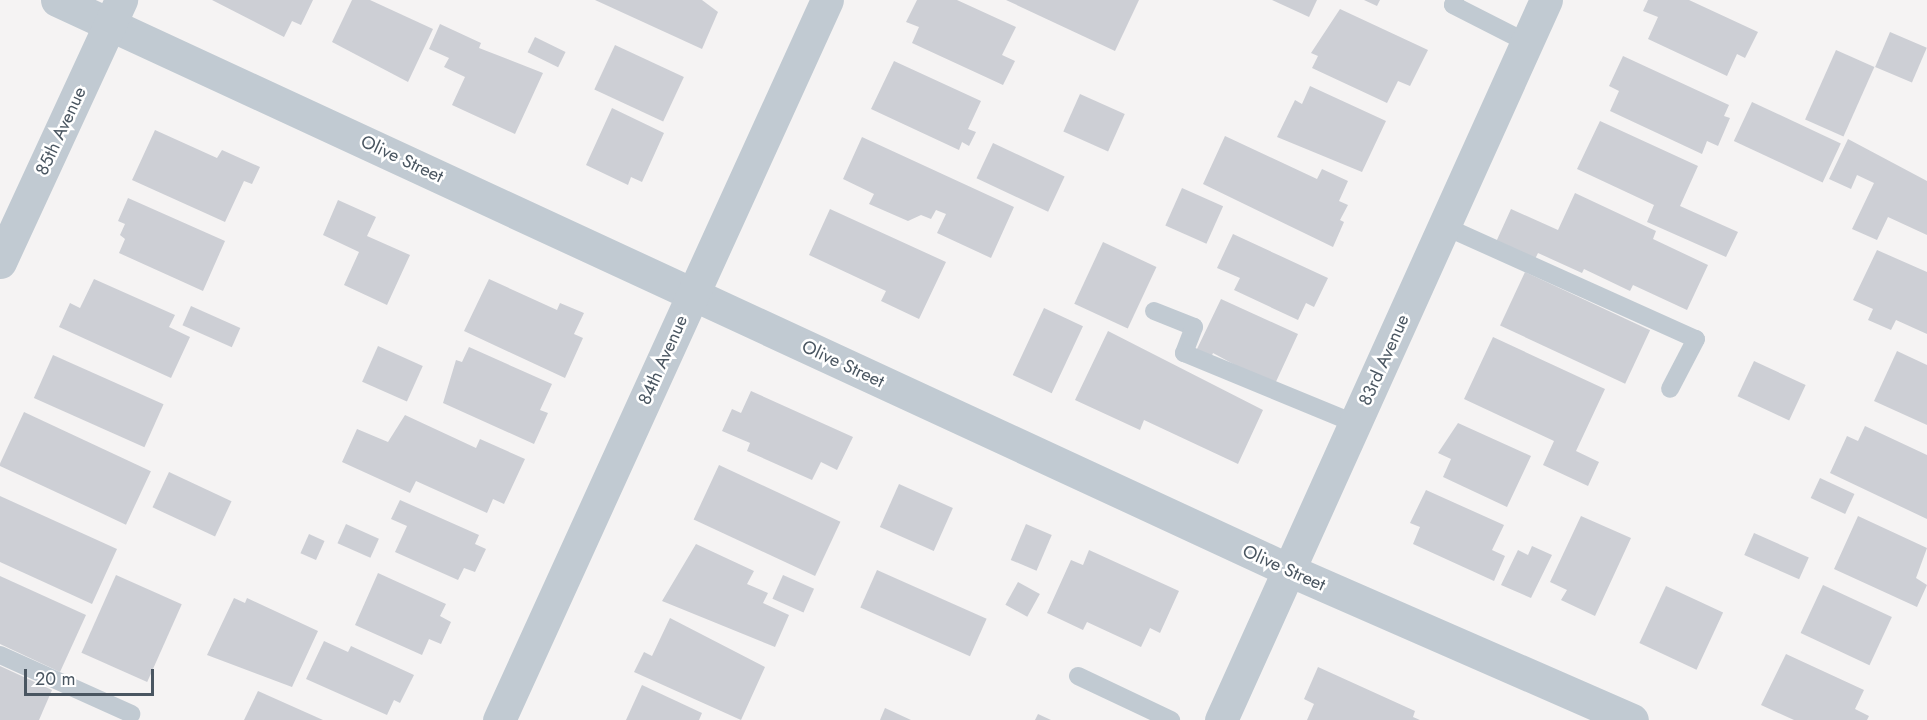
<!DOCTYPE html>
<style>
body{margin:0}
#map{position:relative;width:1927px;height:720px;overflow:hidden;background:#f5f3f3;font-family:Jost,sans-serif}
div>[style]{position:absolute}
.building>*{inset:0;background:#cdcfd5;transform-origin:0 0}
.lane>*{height:18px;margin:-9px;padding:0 9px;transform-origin:9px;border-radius:9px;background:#c1cad2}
.street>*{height:33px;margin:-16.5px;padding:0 16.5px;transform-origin:16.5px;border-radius:16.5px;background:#c1cad2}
span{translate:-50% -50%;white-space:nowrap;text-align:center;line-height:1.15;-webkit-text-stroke:5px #fff;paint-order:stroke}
.street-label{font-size:18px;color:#4a5661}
.scale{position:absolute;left:24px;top:669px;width:130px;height:27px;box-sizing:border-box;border:3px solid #4a5661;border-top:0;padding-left:8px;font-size:18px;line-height:21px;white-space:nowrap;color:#4a5661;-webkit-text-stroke:4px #fff;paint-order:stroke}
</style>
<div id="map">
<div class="building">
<i style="clip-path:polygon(212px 0,313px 0,301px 25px,292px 21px,284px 37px)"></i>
<i style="clip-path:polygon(352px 0,370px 0,433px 29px,408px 82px,332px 42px)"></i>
<i style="clip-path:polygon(595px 0,702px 0,718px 12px,702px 49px)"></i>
<i style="clip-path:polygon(917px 0,957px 0,1016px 27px,1002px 55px,1015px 61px,1003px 85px,912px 43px,919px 27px,906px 22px)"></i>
<i style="clip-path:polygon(1006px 0,1139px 0,1115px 51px)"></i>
<i style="clip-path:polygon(1272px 0,1317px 0,1309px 17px)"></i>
<i style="clip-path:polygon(1364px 0,1380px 0,1377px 6px)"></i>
<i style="clip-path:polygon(1648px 0,1689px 0,1758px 32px,1745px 58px,1737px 54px,1727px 76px,1648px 39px,1658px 17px,1643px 11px)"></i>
<i style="clip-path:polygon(1340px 9px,1428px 50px,1410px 86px,1398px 81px,1387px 103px,1312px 68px,1318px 56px,1311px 53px)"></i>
<i style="clip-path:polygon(440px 24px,481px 43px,479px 48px,543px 73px,515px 134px,452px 105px,465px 77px,444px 67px,449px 58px,429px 49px)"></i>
<i style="left:1890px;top:32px;width:40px;height:38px;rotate:23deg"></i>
<i style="left:535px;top:37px;width:34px;height:17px;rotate:26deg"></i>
<i style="left:615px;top:45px;width:76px;height:49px;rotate:25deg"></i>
<i style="left:1836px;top:50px;width:42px;height:76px;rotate:24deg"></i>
<i style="clip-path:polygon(1623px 56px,1729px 105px,1724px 116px,1730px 118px,1718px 146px,1707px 141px,1702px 154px,1610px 111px,1619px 91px,1609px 86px)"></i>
<i style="clip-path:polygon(894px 61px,981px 101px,968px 129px,976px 132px,969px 146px,962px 142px,959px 150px,871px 109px)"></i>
<i style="clip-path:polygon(1310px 86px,1386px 121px,1362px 172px,1277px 137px,1295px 100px,1302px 104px)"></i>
<i style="left:1080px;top:94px;width:49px;height:41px;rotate:24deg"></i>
<i style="left:1752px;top:102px;width:98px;height:43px;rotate:25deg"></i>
<i style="clip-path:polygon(612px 108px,664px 133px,642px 182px,631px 177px,628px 185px,586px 165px)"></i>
<i style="clip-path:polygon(1600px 121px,1698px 166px,1680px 206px,1738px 232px,1726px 257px,1647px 222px,1654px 205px,1577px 169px)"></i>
<i style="clip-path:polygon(155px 130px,217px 158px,222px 150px,260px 167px,252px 184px,244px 181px,225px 222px,132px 180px)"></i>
<i style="clip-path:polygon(1225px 136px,1317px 179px,1322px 169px,1348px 181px,1339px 201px,1348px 205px,1340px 220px,1344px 222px,1333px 247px,1203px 184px)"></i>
<i style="clip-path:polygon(862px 137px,1014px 207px,991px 258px,937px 233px,946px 214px,936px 210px,931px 219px,921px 215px,908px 221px,869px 204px,874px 194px,843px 179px)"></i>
<i style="clip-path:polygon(1848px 139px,1927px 181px,1927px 235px,1888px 217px,1877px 240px,1852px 229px,1874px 183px,1857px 175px,1851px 189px,1829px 179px)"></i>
<i style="left:993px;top:143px;width:79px;height:39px;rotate:25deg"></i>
<i style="left:1182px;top:188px;width:45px;height:41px;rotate:24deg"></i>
<i style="clip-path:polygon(1575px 193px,1656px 231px,1653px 239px,1708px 265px,1687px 310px,1633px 285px,1630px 291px,1584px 269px,1582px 273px,1538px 253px,1534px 261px,1496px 242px,1511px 209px,1558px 230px)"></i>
<i style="clip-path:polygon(128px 198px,225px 241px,203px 291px,119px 253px,125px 239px,120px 235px,125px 224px,118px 221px)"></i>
<i style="clip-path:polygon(338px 200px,376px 217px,367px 236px,410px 255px,387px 305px,344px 285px,359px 252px,323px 235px)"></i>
<i style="clip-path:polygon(830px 209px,946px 262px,919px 319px,881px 301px,886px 291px,809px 255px)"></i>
<i style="clip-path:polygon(1233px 234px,1328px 278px,1314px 307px,1306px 303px,1298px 320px,1234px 290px,1240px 278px,1217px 268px)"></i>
<i style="left:1103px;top:242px;width:59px;height:68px;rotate:25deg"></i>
<i style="clip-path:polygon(1877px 250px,1927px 272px,1927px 334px,1896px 320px,1891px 330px,1868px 320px,1873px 309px,1853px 300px)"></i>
<i style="left:1525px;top:272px;width:138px;height:59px;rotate:25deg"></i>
<i style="clip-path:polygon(94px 279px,175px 315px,169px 327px,190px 337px,171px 378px,59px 327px,70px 303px,80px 308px)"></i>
<i style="clip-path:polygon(489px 279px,557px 310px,560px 303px,584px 313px,574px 334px,583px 338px,565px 378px,464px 331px)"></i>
<i style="clip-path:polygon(1221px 299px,1298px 334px,1274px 386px,1213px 353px,1211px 358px,1196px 351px)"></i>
<i style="left:191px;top:306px;width:54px;height:21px;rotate:24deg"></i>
<i style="left:1044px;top:308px;width:43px;height:74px;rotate:25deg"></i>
<i style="clip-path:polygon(1108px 331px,1263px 410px,1238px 464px,1144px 420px,1140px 430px,1075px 400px)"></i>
<i style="clip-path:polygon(1493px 337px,1605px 389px,1576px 451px,1599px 462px,1588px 486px,1543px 465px,1554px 441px,1464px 399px)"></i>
<i style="left:378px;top:346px;width:49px;height:39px;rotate:24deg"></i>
<i style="clip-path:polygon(469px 347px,552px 384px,540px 410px,548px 413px,534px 444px,443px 403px,456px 360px,462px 362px)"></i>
<i style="clip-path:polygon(1897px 351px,1927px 365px,1927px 425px,1874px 401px)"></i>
<i style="left:53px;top:355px;width:121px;height:47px;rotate:24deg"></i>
<i style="left:1754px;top:361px;width:57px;height:39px;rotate:25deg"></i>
<i style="clip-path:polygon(751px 391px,853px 437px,837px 470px,821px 462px,812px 480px,747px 451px,750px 443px,722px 431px,732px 409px,741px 413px)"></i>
<i style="left:24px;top:412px;width:140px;height:59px;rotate:25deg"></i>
<i style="clip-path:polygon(405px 415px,476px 448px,480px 439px,525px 459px,504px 504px,493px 499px,487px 513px,416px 481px,410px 493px,342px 462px,357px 429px,388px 442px)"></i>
<i style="clip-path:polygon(1458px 423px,1531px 456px,1507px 507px,1443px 477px,1451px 459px,1438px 453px)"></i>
<i style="clip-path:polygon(1865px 426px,1927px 455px,1927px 519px,1830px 473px,1847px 436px,1858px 441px)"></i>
<i style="left:719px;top:465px;width:134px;height:60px;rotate:25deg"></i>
<i style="left:169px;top:472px;width:69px;height:39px;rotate:25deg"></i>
<i style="left:1820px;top:478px;width:38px;height:22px;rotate:25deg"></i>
<i style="left:899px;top:484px;width:59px;height:47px;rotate:24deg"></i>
<i style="clip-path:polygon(1426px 490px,1504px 525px,1492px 550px,1505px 556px,1494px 581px,1413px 544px,1420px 527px,1410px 523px)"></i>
<i style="clip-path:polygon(0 496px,117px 549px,92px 604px,0 562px)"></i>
<i style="clip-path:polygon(400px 500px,479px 535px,475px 544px,486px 549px,475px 572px,464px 568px,458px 580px,395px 552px,407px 526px,391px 519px)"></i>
<i style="clip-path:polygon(1581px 516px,1631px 538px,1595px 616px,1561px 600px,1567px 590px,1550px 582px)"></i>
<i style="clip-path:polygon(1858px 516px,1927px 548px,1916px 578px,1927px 585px,1917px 607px,1834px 569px)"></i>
<i style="left:346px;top:524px;width:36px;height:21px;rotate:24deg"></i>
<i style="left:1026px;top:524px;width:28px;height:39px;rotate:23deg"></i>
<i style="left:1754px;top:533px;width:60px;height:24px;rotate:24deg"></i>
<i style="left:309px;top:534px;width:17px;height:21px;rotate:24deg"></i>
<i style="clip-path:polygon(696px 544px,754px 571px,747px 584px,768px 593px,763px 603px,789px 615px,775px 647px,662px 601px)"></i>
<i style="clip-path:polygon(1532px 546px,1552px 555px,1531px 598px,1501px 585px,1518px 550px,1528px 555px)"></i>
<i style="clip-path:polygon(1089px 550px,1179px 591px,1160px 633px,1150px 628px,1141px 647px,1087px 622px,1083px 630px,1047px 613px,1071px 560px,1083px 565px)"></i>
<i style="left:877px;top:570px;width:120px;height:41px;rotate:24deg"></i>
<i style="clip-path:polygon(378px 573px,446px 604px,440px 616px,451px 622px,441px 644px,429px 639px,422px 655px,355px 625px)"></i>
<i style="left:116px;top:575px;width:72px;height:85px;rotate:24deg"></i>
<i style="left:783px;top:575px;width:34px;height:26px;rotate:24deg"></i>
<i style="clip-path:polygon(0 576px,86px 615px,60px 672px,0 644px)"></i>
<i style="left:1018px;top:582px;width:25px;height:26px;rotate:29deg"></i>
<i style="left:1823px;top:585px;width:76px;height:53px;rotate:25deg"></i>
<i style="left:1666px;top:586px;width:63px;height:63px;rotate:25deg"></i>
<i style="clip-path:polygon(234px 598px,245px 603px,247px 598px,318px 631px,292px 687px,207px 655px)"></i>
<i style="clip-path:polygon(670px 618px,765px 667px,741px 720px,634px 672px,644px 652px,652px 656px)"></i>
<i style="clip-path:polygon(324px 641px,348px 652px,351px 646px,414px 675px,400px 703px,394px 700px,387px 715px,306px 679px)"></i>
<i style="clip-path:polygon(1786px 654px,1864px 690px,1855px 709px,1869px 716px,1867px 720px,1794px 720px,1761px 705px)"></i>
<i style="clip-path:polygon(0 666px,52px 690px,39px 720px,0 720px)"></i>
<i style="clip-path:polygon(1318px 667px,1415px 711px,1413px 717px,1420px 720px,1307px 720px,1314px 704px,1304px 699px)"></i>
<i style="clip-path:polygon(642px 685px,702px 713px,699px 720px,626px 720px)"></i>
<i style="clip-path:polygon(258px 691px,323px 720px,244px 720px)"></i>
<i style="clip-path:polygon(885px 708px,911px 720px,880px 720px)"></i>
<i style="clip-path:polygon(1038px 714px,1051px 720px,1035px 720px)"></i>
</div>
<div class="lane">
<i style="left:1455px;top:0;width:5px;rotate:112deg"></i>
<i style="left:1453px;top:5px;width:82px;rotate:26.9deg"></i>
<i style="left:1444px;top:226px;width:276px;rotate:24.2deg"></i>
<i style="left:1696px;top:339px;width:56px;rotate:117.5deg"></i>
<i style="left:1154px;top:311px;width:43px;rotate:21.8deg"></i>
<i style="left:1194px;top:327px;width:28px;rotate:111deg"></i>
<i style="left:1184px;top:353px;width:186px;rotate:22.4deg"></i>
<i style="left:0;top:655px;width:144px;rotate:24.2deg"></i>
<i style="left:1078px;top:676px;width:103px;rotate:25.3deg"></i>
</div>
<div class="street">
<i style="left:57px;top:0;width:1360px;rotate:24.83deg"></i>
<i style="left:1291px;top:571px;width:372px;rotate:23.6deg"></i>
<i style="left:0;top:262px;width:289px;rotate:-65.2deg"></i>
<i style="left:499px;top:720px;width:791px;rotate:-65.51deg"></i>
<i style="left:1221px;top:720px;width:790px;rotate:-65.71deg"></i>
</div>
<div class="street-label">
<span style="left:61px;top:131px;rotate:-65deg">85th Avenue</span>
<span style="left:402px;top:159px;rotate:25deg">Olive Street</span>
<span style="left:663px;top:360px;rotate:-66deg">84th Avenue</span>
<span style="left:1384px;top:360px;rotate:-66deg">83rd Avenue</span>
<span style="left:843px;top:364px;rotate:25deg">Olive Street</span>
<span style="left:1284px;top:568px;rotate:24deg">Olive Street</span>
</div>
<div class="scale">20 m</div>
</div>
